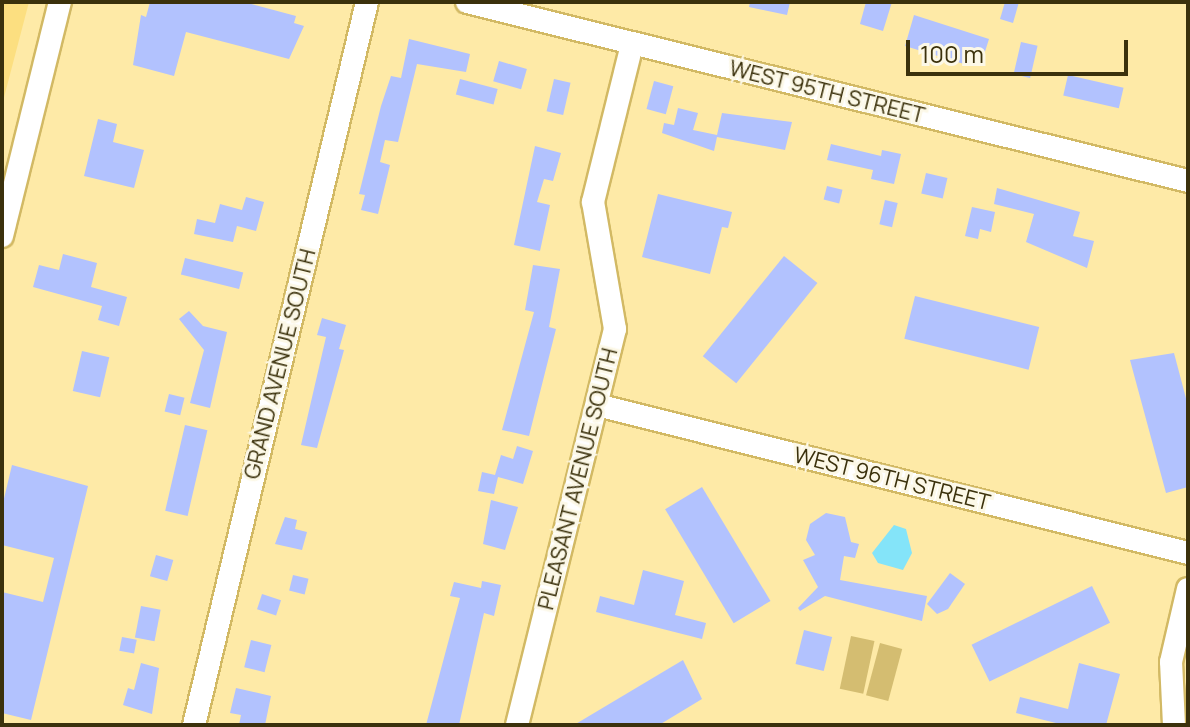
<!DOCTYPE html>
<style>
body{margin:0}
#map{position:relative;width:1190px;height:727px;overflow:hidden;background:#feeaa7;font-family:Manrope,sans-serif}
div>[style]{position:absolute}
.built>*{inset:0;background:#fcdf80}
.green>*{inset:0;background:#d4bd71;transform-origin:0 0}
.water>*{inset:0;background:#84e4f9}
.building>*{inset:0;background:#b2c2fe;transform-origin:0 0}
.roads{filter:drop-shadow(2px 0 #d2b964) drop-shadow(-2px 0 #d2b964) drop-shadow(0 2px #d2b964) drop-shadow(0 -2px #d2b964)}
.minor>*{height:22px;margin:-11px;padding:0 11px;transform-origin:11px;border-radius:11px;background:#fff}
span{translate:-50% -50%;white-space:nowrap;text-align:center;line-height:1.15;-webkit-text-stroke:6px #fcf8e7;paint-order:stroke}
.street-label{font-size:22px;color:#3b310c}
.frame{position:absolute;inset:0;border:4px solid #3b310c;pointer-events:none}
.scale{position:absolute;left:906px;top:40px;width:222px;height:36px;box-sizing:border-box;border:4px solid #3b310c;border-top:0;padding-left:10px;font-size:24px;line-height:28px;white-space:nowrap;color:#3b310c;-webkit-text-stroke:6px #fcf8e7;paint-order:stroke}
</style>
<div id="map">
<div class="built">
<i style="clip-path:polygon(2px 2px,29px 2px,2px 105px)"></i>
</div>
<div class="green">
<i style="left:851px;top:636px;width:24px;height:54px;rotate:12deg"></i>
<i style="left:880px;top:643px;width:23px;height:54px;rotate:15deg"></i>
</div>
<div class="water">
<i style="clip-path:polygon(894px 525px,906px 529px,912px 553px,903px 570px,878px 563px,872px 553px)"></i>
</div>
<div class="building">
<i style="clip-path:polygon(150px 2px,244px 2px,296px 16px,294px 23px,304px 26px,289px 59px,186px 32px,174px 76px,133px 65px,141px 15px,146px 17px)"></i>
<i style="clip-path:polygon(750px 2px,790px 2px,787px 15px,749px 7px)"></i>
<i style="clip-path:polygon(866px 2px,892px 2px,883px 31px,860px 24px)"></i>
<i style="clip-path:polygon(1005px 2px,1019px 2px,1013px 23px,1000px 19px)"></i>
<i style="clip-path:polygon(914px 15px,989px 39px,983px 58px,967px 53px,964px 64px,905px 46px)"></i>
<i style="clip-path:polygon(409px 39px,470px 54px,466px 72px,417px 64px,398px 142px,385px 140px,380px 162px,390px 165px,378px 214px,361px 210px,365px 195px,359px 194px,381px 106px,391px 76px,401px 78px)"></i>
<i style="left:1021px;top:42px;width:17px;height:33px;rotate:13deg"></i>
<i style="left:499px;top:61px;width:29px;height:21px;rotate:16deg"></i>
<i style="left:1068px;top:75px;width:57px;height:21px;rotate:13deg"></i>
<i style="left:460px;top:79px;width:39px;height:16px;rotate:15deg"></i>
<i style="left:554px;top:79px;width:17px;height:33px;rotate:13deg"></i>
<i style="left:654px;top:81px;width:20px;height:29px;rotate:15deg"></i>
<i style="clip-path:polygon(678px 108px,698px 113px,693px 130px,717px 135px,722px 113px,792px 122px,785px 150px,717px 137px,714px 151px,662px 133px,664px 123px,674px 125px)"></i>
<i style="clip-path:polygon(98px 119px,117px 124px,113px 142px,144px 150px,134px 188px,84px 176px)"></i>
<i style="clip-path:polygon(831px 144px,881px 156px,882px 150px,901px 154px,894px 184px,871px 179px,873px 170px,827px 160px)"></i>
<i style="clip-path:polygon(535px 146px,561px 153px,553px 181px,544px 179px,537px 202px,550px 205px,540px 251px,514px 245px)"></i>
<i style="left:926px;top:173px;width:22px;height:21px;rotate:13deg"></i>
<i style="left:827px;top:186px;width:16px;height:14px;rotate:14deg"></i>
<i style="clip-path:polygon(997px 188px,1080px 212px,1073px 236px,1094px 241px,1087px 268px,1026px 242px,1034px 214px,994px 204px)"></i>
<i style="clip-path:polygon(658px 194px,732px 212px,728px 228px,722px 227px,710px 274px,642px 257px)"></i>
<i style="clip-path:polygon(246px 197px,264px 202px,256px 231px,237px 226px,233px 242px,194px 234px,197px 219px,215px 223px,220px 204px,242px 210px)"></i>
<i style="left:885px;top:200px;width:13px;height:25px;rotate:13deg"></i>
<i style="clip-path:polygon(972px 207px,995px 212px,991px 232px,980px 229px,978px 239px,965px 236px)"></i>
<i style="clip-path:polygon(63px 254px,97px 263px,91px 287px,127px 297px,119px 326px,98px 320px,102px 306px,33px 287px,39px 265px,59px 270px)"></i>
<i style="left:784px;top:256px;width:43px;height:129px;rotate:39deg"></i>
<i style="left:185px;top:258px;width:60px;height:17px;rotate:14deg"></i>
<i style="clip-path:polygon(533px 265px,560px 269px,549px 327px,556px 329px,529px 436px,502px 430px,534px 312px,525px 310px)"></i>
<i style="left:915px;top:296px;width:128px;height:44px;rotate:14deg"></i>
<i style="clip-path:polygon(189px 311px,203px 326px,227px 332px,210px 408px,190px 403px,204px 350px,179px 319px)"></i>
<i style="clip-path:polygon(322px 318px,346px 325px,339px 349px,344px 350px,317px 448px,301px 445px,326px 337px,317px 335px)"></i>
<i style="left:82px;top:351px;width:28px;height:41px;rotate:13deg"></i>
<i style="clip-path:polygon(1174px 353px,1188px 406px,1188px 487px,1166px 493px,1130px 360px)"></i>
<i style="left:169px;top:394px;width:16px;height:18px;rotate:14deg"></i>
<i style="left:185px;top:425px;width:23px;height:88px;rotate:13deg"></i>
<i style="clip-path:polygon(517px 446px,533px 451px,523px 484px,498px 477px,494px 494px,478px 491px,482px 472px,495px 475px,501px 455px,513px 459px)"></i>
<i style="clip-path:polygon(12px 465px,88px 486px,31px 720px,2px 713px,2px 592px,43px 602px,54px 558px,2px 545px,2px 507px)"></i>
<i style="left:702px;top:487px;width:133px;height:43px;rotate:59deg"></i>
<i style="clip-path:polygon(491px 500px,518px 507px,505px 550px,483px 544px)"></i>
<i style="clip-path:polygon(826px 513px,845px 517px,851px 542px,859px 544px,855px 558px,844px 556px,840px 580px,927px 596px,922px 621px,825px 596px,800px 611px,798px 608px,818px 587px,803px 560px,815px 555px,806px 540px,810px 524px)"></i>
<i style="clip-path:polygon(285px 517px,297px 520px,295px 529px,307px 532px,302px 550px,275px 544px)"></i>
<i style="left:156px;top:555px;width:18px;height:22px;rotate:16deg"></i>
<i style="clip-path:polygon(643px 570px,684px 581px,675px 615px,706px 623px,702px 639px,596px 612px,600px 596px,634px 605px)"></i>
<i style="clip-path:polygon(950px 573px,965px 584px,948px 609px,937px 614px,927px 604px)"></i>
<i style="left:293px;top:575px;width:16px;height:16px;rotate:14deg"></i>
<i style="clip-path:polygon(482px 581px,501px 585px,494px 616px,484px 613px,459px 725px,426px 725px,460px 598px,450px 596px,454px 582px,481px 588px)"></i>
<i style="left:1092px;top:586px;width:41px;height:134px;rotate:64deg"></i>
<i style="left:262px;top:594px;width:20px;height:16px;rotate:18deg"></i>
<i style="left:141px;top:606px;width:20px;height:32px;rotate:11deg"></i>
<i style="left:804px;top:630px;width:29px;height:35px;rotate:14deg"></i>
<i style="left:122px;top:637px;width:15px;height:14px;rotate:11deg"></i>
<i style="left:251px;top:640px;width:21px;height:28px;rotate:14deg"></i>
<i style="clip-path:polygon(683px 660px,702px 699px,659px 725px,574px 725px)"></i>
<i style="clip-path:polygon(141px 663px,159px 668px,152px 714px,123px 705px,128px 688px,134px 690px)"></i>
<i style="clip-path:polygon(1079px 663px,1120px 674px,1106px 725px,1064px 725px,1016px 713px,1020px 697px,1068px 709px)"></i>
<i style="clip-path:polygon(236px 688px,271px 696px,265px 725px,239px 725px,241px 715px,230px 713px)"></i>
</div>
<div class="roads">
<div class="minor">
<i style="left:467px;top:2px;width:743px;rotate:13.94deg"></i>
<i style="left:2px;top:236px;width:241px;rotate:-76.1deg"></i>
<i style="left:597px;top:405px;width:609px;rotate:14.06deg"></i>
<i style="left:194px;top:725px;width:743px;rotate:-76.54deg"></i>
<i style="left:517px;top:725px;width:408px;rotate:-76.1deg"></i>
<i style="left:615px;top:329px;width:129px;rotate:-99.8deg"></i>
<i style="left:593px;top:202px;width:163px;rotate:-76.1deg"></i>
<i style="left:1174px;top:725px;width:63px;rotate:-92.7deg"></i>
<i style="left:1171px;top:662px;width:75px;rotate:-76.9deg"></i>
</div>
</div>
<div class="street-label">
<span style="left:827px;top:92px;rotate:14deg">WEST 95TH STREET</span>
<span style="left:280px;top:364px;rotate:-76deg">GRAND AVENUE SOUTH</span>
<span style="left:578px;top:479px;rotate:-76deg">PLEASANT AVENUE SOUTH</span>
<span style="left:892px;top:479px;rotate:14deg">WEST 96TH STREET</span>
</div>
<div class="frame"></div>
<div class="scale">100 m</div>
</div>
